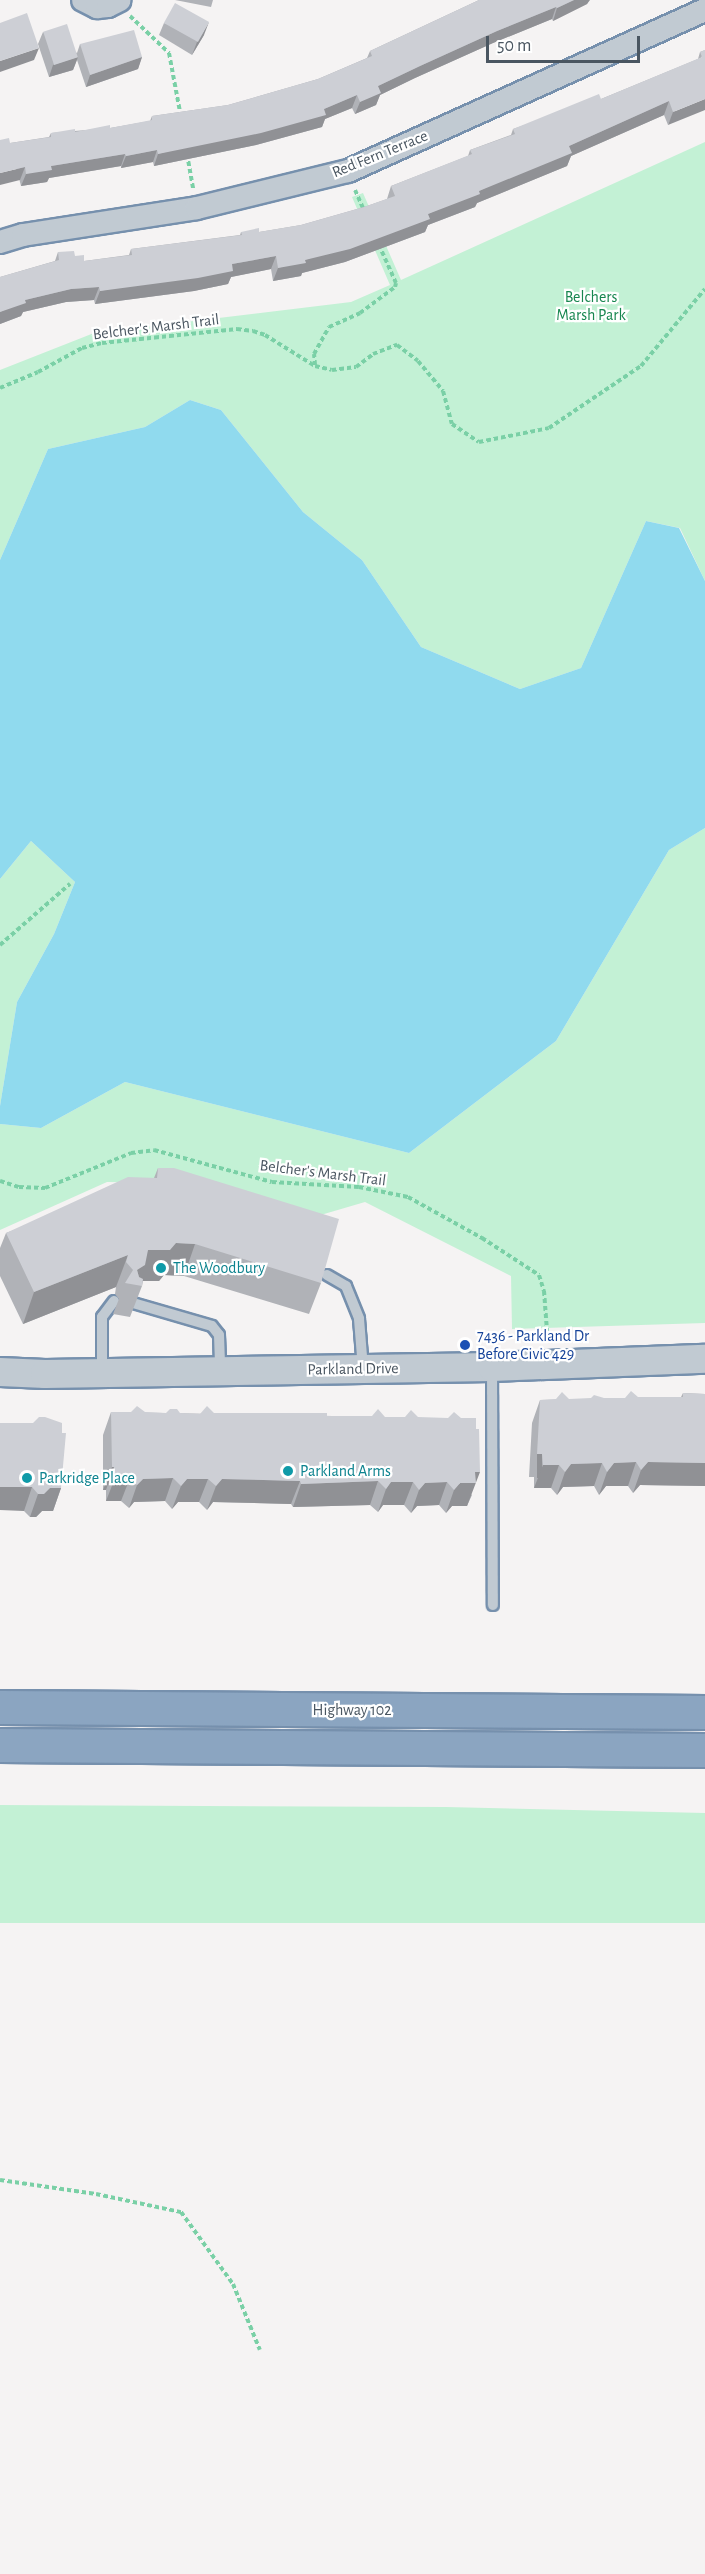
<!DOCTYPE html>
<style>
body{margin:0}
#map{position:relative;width:705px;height:2574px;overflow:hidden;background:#f5f3f3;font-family:"Alegreya Sans",sans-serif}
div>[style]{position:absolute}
.green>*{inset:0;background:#c3f1d5}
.water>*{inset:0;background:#90daee}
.path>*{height:4px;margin-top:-2px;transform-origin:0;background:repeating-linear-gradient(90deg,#7ad0a6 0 4.5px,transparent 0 7.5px)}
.roads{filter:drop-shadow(2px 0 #7690ad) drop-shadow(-2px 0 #7690ad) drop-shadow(0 2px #7690ad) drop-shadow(0 -2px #7690ad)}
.service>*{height:10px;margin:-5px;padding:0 5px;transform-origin:5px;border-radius:5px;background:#c1cad2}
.minor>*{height:22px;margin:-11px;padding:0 11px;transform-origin:11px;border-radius:11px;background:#c1cad2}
.tertiary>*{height:28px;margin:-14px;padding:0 14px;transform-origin:14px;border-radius:14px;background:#c1cad2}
.motorway>*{height:33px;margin:-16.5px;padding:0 16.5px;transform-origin:16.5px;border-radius:16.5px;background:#8ba5c1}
.wall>*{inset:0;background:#b0b2b7}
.shaded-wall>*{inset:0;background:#909195;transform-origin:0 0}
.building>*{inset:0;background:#cdcfd5;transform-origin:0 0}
.dots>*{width:16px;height:16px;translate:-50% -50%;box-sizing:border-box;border:3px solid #fff;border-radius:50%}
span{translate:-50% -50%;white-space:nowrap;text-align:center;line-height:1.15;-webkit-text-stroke:4.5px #fff;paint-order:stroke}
.street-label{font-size:16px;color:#4a5661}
.park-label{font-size:16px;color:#17864f}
.culture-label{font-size:16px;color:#0d838f}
.left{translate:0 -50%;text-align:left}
.transit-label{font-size:16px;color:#164399}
.scale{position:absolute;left:486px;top:36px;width:154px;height:27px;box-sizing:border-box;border:3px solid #4a5661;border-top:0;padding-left:8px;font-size:18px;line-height:21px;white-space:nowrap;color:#4a5661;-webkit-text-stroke:4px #fff;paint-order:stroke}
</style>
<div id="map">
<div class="green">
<i style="clip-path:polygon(705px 142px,705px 581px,680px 528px,646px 521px,581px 668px,520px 689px,421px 647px,362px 560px,303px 512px,221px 410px,190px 400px,145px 427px,48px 449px,0 560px,0 370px,94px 333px,351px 302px,390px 285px,352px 197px,363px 193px,401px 280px)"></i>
<i style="clip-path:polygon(705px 828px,705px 1323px,512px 1329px,511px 1276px,365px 1202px,307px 1219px,188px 1183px,107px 1182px,0 1230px,0 1124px,41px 1128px,125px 1082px,409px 1153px,556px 1041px,669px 850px)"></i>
<i style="clip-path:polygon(31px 841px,75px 882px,54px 934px,17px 1002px,0 1106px,0 879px)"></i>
<i style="clip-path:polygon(0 1805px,446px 1807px,705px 1813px,705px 1923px,0 1923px)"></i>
</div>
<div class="water">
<i style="clip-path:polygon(190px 400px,221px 410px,303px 512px,362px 560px,421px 647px,520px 689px,581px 668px,646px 521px,679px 528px,705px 581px,705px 828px,669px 850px,556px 1041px,409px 1153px,125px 1082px,41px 1128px,0 1124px,0 1106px,17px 1002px,54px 934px,75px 882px,31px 841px,0 879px,0 560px,48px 449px,145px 427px)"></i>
</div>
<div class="path">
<i style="left:130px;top:16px;width:54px;rotate:43.5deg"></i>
<i style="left:169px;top:53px;width:65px;rotate:79.4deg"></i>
<i style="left:187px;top:154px;width:35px;rotate:80deg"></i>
<i style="left:355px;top:190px;width:22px;rotate:66deg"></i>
<i style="left:315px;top:365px;width:11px;rotate:-95deg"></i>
<i style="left:314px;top:354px;width:31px;rotate:-61deg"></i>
<i style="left:329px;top:327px;width:34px;rotate:-24deg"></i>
<i style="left:360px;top:313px;width:44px;rotate:-36.6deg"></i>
<i style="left:395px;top:287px;width:4px;rotate:-76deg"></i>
<i style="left:396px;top:283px;width:42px;rotate:-114.1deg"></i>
<i style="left:0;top:388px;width:41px;rotate:-22.8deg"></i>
<i style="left:38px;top:372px;width:50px;rotate:-28.6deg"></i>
<i style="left:82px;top:348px;width:21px;rotate:-14deg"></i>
<i style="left:102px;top:343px;width:136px;rotate:-5.9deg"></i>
<i style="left:237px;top:329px;width:16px;rotate:7deg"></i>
<i style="left:253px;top:331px;width:13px;rotate:18deg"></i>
<i style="left:265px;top:335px;width:59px;rotate:31.8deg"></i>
<i style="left:315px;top:366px;width:17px;rotate:13deg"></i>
<i style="left:332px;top:370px;width:24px;rotate:-7deg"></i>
<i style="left:356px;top:367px;width:21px;rotate:-37deg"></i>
<i style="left:373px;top:354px;width:26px;rotate:-21deg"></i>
<i style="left:397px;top:345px;width:26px;rotate:37deg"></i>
<i style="left:418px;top:361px;width:39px;rotate:50deg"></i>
<i style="left:443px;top:391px;width:34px;rotate:75deg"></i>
<i style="left:452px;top:424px;width:32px;rotate:34deg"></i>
<i style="left:479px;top:442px;width:71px;rotate:-11.3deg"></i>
<i style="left:549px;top:428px;width:111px;rotate:-34deg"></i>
<i style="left:641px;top:366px;width:100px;rotate:-50.3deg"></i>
<i style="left:0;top:945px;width:93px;rotate:-41.1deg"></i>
<i style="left:0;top:1181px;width:20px;rotate:18deg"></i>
<i style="left:19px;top:1187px;width:26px;rotate:2deg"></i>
<i style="left:45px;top:1188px;width:93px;rotate:-22.1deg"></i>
<i style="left:131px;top:1153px;width:23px;rotate:-7deg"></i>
<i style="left:154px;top:1150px;width:122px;rotate:15.2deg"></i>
<i style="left:272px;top:1182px;width:87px;rotate:3.3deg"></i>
<i style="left:359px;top:1187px;width:50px;rotate:11.5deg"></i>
<i style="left:408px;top:1197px;width:85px;rotate:29deg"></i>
<i style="left:482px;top:1238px;width:68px;rotate:33deg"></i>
<i style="left:539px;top:1275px;width:17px;rotate:73deg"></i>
<i style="left:544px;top:1291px;width:40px;rotate:85.7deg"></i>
<i style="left:0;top:2180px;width:97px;rotate:8.3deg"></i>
<i style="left:96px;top:2194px;width:87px;rotate:12deg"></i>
<i style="left:181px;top:2212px;width:89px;rotate:54.2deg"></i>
<i style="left:233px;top:2284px;width:71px;rotate:67.8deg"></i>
</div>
<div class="roads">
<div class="service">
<i style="left:327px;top:1275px;width:22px;rotate:30deg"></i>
<i style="left:346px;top:1286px;width:35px;rotate:68deg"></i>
<i style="left:359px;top:1319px;width:50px;rotate:85.4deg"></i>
<i style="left:133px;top:1303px;width:82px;rotate:16.2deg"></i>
<i style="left:212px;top:1326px;width:11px;rotate:52deg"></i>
<i style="left:219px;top:1335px;width:36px;rotate:88deg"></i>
<i style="left:492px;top:1367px;width:238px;rotate:89.8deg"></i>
<i style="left:102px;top:1372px;width:55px;rotate:-90deg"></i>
<i style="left:102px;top:1317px;width:20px;rotate:-53deg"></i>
</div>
<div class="minor">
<i style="left:83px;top:0;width:16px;rotate:27deg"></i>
<i style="left:97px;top:7px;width:11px;rotate:-5deg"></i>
<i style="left:108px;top:6px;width:13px;rotate:-27deg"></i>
<i style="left:0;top:242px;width:24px;rotate:-17deg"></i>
<i style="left:23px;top:235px;width:176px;rotate:-8.8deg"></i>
<i style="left:197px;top:208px;width:155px;rotate:-13.8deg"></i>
<i style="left:348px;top:171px;width:392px;rotate:-24.3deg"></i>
</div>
<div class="tertiary">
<i style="left:0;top:1372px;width:45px;rotate:2.5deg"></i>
<i style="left:45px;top:1374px;width:447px;rotate:-0.9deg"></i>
<i style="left:492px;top:1367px;width:213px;rotate:-2.2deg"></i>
</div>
<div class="motorway">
<i style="left:0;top:1707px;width:705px;rotate:0.41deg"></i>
<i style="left:0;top:1745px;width:705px;rotate:0.41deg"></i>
</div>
</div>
<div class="wall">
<i style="clip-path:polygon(175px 0,213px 0,211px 7px)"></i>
<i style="clip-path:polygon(479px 0,589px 0,587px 4px,553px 21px,552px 19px,493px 43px,415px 78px,380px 95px,376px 105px,355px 114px,352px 108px,325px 119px,322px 127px,256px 145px,154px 166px,153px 162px,121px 168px,121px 166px,49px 178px,47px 182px,21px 186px,10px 143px,49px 137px,51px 133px,110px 128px,150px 121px,152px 116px,228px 105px,318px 79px,367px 58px,370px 51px)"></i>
<i style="clip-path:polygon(164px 23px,204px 35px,192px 55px,159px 35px)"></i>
<i style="clip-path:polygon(43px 32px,77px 53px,80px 44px,142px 57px,138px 69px,86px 87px,77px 60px,73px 70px,49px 77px,38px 44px)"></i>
<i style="clip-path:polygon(705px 50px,668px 125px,664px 115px,571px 156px,567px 166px,477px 203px,475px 207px,428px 225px,425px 232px,345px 262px,302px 273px,301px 276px,273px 281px,271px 269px,231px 277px,228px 284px,194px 291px,95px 304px,94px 300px,66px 302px,23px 312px,21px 316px,0 324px,0 277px,55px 261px,58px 252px,75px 256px,84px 261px,129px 255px,131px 249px,240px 235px,241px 232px,259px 232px,301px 225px,364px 207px,387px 199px,391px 186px,468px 156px,470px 150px,511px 135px,513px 129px,601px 99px,698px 59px,700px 52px)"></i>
<i style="clip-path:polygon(158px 1168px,321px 1283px,309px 1314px,184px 1276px,164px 1275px,159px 1281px,143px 1281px,142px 1286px,130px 1317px,113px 1314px,119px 1299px,115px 1294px,116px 1287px,23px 1324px,0 1276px,0 1248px,6px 1233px,154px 1178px)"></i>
<i style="clip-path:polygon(683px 1393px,705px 1394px,705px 1486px,640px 1485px,633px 1493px,628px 1486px,606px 1486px,599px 1495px,594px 1486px,563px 1487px,557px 1495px,551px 1488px,534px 1488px,534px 1477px,529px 1477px,532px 1423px,540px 1400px,681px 1397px)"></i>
<i style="clip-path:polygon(111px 1412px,385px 1417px,472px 1495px,467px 1506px,452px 1506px,446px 1513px,439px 1505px,417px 1506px,411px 1513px,404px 1505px,383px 1505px,378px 1512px,370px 1505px,293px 1507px,291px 1504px,213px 1502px,207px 1510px,199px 1502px,178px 1502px,172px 1509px,165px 1501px,134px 1502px,129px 1508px,121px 1501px,106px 1501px,106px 1490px,103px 1490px,103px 1435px)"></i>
<i style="clip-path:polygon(0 1423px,61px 1488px,53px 1511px,42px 1511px,36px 1517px,30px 1517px,24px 1511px)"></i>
</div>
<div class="shaded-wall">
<i style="clip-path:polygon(574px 0,590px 0,587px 4px,553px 21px,557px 8px)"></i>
<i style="clip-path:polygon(556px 7px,552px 19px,493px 43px,415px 78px,380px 95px,376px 105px,355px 114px,360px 102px,378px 86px,420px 66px,497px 31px)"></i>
<i style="clip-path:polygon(209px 22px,204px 35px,192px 55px,197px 42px)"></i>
<i style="clip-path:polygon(39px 48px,34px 60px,0 72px,0 61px)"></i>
<i style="clip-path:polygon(78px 57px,73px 70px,49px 77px,53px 65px)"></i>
<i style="clip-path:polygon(142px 57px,138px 69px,86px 87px,90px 75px)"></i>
<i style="clip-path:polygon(357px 95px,352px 108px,325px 119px,322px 127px,256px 145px,154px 166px,158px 154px,324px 109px)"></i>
<i style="clip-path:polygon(705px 99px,705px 110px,668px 125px,673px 112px)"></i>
<i style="clip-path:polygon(669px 101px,664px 115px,571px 156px,567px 166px,477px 203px,475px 207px,428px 225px,425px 232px,345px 262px,302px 273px,301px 276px,273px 281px,278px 268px,305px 260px,428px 214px,479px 191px,569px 146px)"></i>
<i style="clip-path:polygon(157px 150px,153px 162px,121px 168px,126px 156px)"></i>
<i style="clip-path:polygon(125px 154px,121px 166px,49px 178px,47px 182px,21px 186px,26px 174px,51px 166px)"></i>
<i style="clip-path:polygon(25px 167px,20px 180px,0 185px,0 173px)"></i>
<i style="clip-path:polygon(276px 256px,271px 269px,231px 277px,228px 284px,194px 291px,95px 304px,100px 291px,232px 264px)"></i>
<i style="clip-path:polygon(99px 287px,94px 300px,66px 302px,23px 312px,21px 316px,0 324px,0 312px,25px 300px,71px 289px)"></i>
<i style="clip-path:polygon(176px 1243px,195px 1244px,184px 1276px,164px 1275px,159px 1281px,140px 1281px,137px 1270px,148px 1250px)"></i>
<i style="clip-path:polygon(128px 1255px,116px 1287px,23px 1324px,34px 1292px)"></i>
<i style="left:537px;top:1454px;width:5px;height:24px"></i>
<i style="clip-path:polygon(636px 1462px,628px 1486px,606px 1486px,599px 1495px,607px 1472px,614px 1463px)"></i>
<i style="clip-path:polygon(648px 1462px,705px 1463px,705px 1486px,640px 1485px,633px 1493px,641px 1470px)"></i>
<i style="clip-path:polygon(602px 1463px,594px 1486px,563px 1487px,557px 1495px,565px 1472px,571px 1464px)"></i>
<i style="clip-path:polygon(543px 1465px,559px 1465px,551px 1488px,534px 1488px)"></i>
<i style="clip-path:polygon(112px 1467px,114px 1467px,106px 1490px,103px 1490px)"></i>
<i style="clip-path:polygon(475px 1472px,480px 1472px,467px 1506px,452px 1506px,446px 1513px,454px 1490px,460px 1483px)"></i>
<i style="clip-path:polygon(115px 1478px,130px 1478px,121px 1501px,106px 1501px)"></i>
<i style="clip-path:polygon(173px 1478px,165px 1501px,134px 1502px,129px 1508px,137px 1485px,143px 1479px)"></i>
<i style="clip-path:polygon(187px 1479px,208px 1479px,199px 1502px,178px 1502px,172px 1509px,181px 1486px)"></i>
<i style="clip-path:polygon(222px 1479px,300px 1481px,291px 1504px,213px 1502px,207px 1510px,216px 1486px)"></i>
<i style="clip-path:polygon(378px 1481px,370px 1505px,293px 1507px,301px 1484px)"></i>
<i style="clip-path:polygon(391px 1482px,413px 1482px,404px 1505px,383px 1505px,378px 1512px,386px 1489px)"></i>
<i style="clip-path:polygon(447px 1482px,439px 1505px,417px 1506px,411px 1513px,419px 1490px,425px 1483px)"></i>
<i style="clip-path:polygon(0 1487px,32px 1487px,24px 1511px,0 1510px)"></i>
<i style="clip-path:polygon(50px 1488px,61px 1488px,53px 1511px,42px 1511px,36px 1517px,30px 1517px,38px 1494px)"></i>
</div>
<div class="building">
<i style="clip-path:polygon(479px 0,574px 0,557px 8px,556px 7px,497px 31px,420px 66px,378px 86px,381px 93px,360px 102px,357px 95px,324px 109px,326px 115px,261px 133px,158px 154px,157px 150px,126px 156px,125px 154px,51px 166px,52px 170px,26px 174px,25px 167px,0 173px,0 140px,9px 138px,10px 143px,51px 137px,51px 133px,75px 129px,75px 132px,110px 125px,110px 128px,152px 120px,152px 116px,228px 105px,318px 79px,372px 56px,370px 51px)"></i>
<i style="left:175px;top:3px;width:39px;height:23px;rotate:29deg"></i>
<i style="clip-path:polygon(27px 13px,39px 48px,0 61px,0 23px)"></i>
<i style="left:67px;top:24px;width:35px;height:25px;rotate:72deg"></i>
<i style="clip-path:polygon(134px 30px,142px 57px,90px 75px,80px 44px)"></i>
<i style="clip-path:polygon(705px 50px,705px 99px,673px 112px,669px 101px,569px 146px,572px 153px,479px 191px,480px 194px,428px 214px,430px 219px,350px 249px,305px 260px,306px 263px,278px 268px,276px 256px,232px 264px,233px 271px,198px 278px,100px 291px,99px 287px,71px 289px,25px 300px,26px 303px,0 312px,0 277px,59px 260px,58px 252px,74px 251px,75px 256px,84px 255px,84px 261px,132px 255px,131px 249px,242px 235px,241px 232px,259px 228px,259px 232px,301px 225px,364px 207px,395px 196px,391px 186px,472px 154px,470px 150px,515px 134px,513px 129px,599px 94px,601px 99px,702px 57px,700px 52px)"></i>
<i style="clip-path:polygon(158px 1168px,174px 1168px,339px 1219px,321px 1283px,195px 1244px,176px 1243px,170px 1250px,148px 1250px,145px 1265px,137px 1270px,139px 1277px,143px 1279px,142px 1286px,125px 1283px,133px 1270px,126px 1262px,128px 1255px,34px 1292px,6px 1233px,128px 1177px,157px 1178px)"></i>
<i style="clip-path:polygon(631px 1391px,638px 1397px,683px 1397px,683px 1393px,705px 1394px,705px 1463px,648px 1462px,641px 1470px,636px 1462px,614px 1463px,607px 1472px,602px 1463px,571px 1464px,565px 1472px,559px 1465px,543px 1465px,542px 1454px,537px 1454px,540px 1400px,556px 1399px,562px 1392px,569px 1399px,591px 1398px,594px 1395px,604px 1398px,625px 1398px)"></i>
<i style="clip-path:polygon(137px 1406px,145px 1412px,166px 1413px,170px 1409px,177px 1409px,180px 1413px,200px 1414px,207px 1406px,214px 1413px,327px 1413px,327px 1416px,372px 1416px,378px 1409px,385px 1417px,405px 1417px,411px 1410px,418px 1417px,448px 1418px,454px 1412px,461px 1418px,476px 1418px,476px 1429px,479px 1429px,480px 1472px,475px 1472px,476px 1483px,460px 1483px,454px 1490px,447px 1482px,425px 1483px,419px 1490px,413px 1482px,391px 1482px,386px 1489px,378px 1481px,301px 1484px,300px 1481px,222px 1479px,216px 1486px,208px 1479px,187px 1479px,181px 1486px,173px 1478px,143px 1479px,137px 1485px,130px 1478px,115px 1478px,114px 1467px,112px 1467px,111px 1412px,131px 1412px)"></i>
<i style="clip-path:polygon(39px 1417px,45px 1417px,62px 1423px,62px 1433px,66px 1433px,61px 1488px,50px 1488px,44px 1494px,38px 1494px,32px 1487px,0 1487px,0 1423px,33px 1423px)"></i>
</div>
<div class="dots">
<i style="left:161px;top:1268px;background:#0f9aa8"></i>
<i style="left:465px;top:1345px;background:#1a4fb4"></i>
<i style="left:288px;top:1471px;background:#0f9aa8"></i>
<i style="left:27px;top:1478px;background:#0f9aa8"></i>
</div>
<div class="street-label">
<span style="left:380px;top:154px;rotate:-22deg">Red Fern Terrace</span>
<span style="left:156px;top:327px;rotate:-7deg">Belcher's Marsh Trail</span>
<span style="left:323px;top:1173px;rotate:7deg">Belcher's Marsh Trail</span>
<span style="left:353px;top:1369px;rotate:-1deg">Parkland Drive</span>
<span style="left:352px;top:1710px">Highway 102</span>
</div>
<div class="park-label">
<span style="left:591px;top:306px">Belchers<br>Marsh Park</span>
</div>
<div class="culture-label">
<span class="left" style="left:173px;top:1268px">The Woodbury</span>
<span class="left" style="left:300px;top:1471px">Parkland Arms</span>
<span class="left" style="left:39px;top:1478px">Parkridge Place</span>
</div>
<div class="transit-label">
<span class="left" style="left:477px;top:1345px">7436 - Parkland Dr<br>Before Civic 429</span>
</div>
<div class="scale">50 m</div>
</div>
